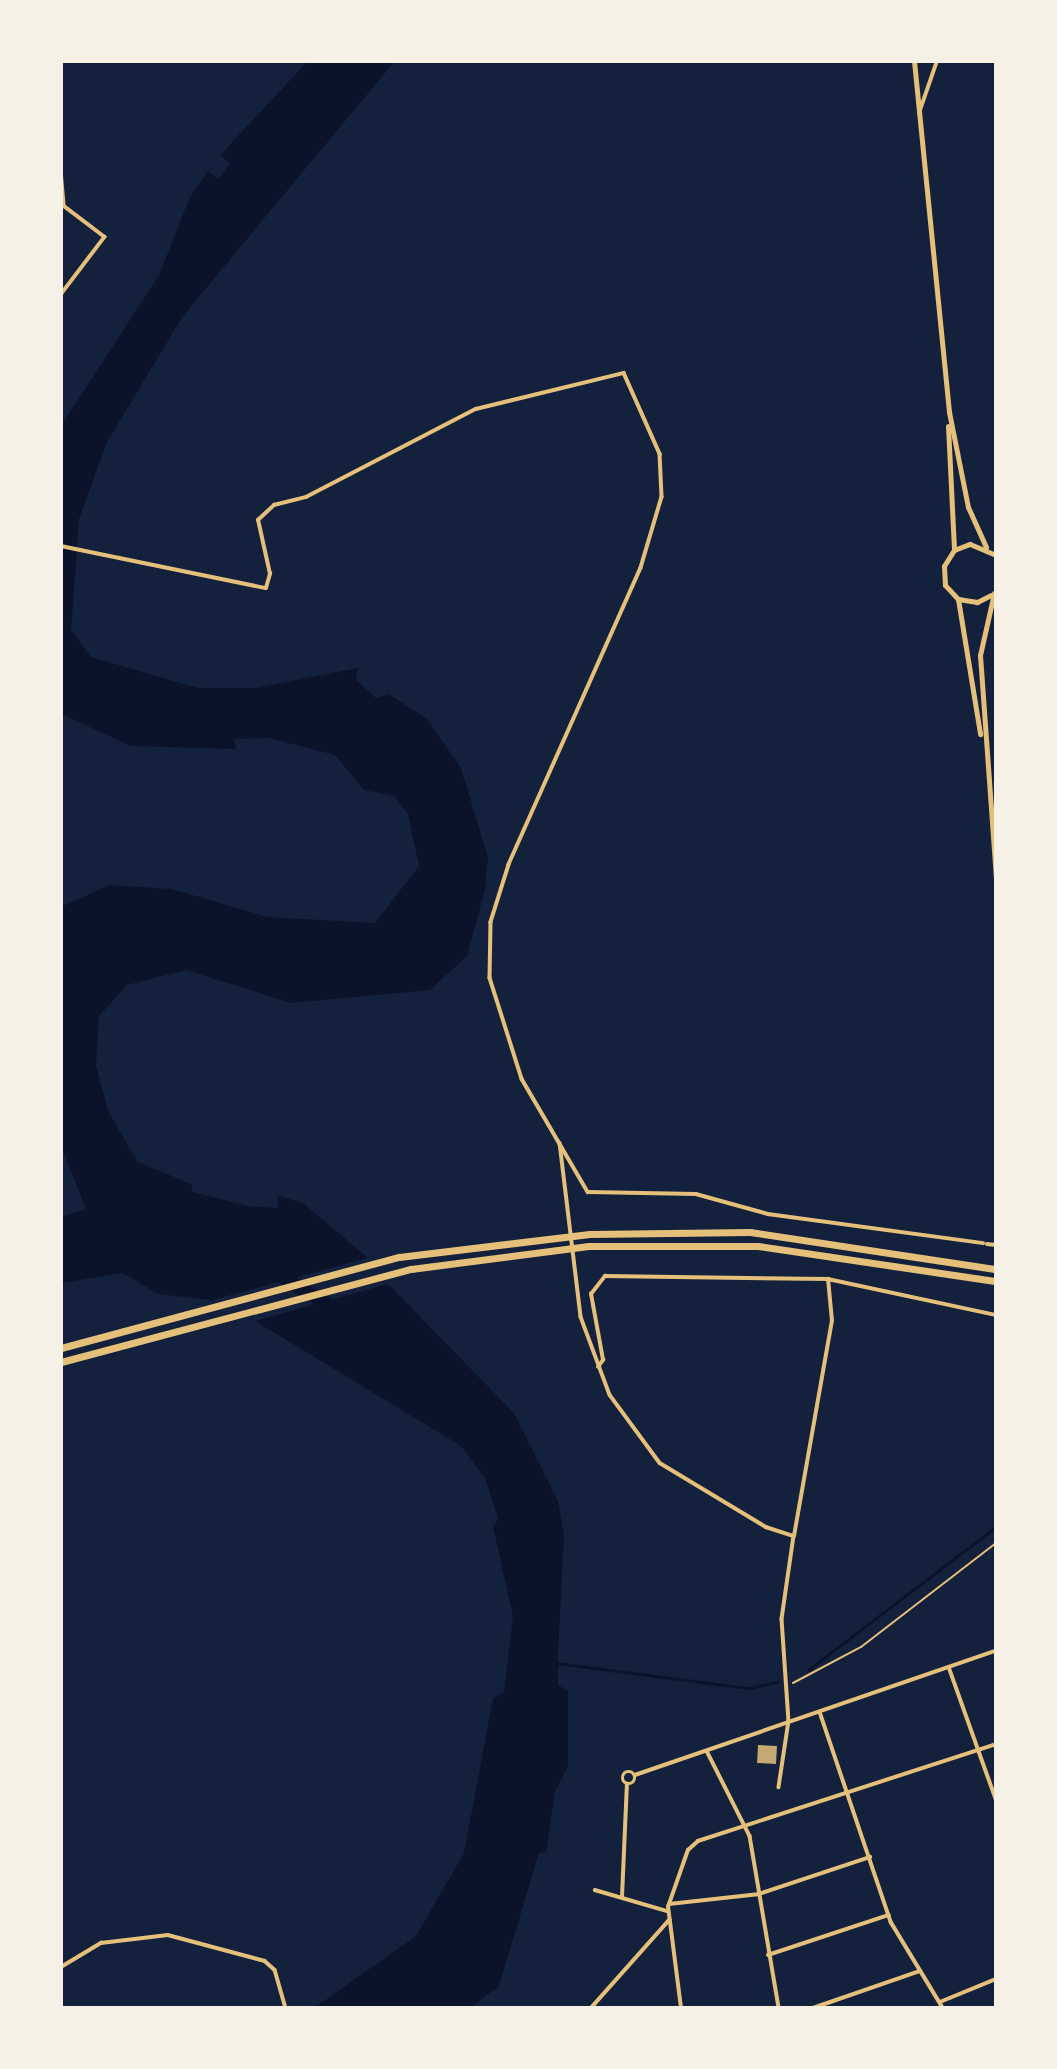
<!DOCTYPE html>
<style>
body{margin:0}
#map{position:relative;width:1057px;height:2069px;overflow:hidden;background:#14213d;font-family:Commissioner,sans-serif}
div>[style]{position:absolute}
.water>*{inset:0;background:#0b132b}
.stream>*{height:2.5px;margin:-1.25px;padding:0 1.25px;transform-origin:1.25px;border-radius:1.25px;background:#0b132b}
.river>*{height:14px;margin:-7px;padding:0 7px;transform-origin:7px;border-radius:7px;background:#0b132b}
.building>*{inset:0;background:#c6a872;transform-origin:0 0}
.path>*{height:2px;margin:-1px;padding:0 1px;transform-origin:1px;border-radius:1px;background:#e5c07b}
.minor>*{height:3.5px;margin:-1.75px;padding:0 1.75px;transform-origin:1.75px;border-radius:1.75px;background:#e5c07b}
.minor>.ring{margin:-1.75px;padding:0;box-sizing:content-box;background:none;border:3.5px solid #e5c07b;border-radius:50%}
.secondary>*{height:5px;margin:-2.5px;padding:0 2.5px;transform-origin:2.5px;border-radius:2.5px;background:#e5c07b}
.motorway>*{height:7px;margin:-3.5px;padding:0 3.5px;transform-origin:3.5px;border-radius:3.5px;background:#e5c07b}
span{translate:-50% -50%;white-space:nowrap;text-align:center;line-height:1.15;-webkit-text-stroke:7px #f6f1e7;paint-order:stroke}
.frame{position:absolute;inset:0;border:63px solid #f6f1e7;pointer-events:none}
</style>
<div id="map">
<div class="water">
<i style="clip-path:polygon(308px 61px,395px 61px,183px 316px,107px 442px,79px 519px,71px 630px,91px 657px,198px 688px,255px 688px,358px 668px,356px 680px,376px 698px,389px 694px,427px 719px,461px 768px,488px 857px,485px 890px,467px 956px,430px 990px,291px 1003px,186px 970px,127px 985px,99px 1016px,96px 1065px,108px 1111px,138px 1162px,191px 1184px,193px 1192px,248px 1206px,278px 1208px,277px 1195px,303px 1203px,368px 1258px,212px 1300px,158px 1294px,123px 1273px,61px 1283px,61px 1217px,86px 1209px,61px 1145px,61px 907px,109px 885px,172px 889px,268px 917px,375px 923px,419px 866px,408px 814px,394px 796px,364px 790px,335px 755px,269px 738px,234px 739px,236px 749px,131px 746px,61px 714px,61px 426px,159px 275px,190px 197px,208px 171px,219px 179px,230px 163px,220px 155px)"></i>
<i style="clip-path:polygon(388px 1284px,514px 1413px,558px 1501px,564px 1535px,558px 1654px,558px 1685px,568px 1691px,568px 1767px,555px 1792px,546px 1852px,539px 1853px,499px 1986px,470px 2008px,314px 2008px,416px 1936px,464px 1853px,493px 1698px,504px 1692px,513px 1616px,493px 1527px,498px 1518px,485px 1478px,461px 1446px,255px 1321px)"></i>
</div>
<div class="stream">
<i style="left:556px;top:1663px;width:195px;rotate:7.4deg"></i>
<i style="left:749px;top:1688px;width:30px;rotate:-12deg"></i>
<i style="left:808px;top:1670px;width:236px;rotate:-37.3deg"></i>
</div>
<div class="river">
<i style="left:272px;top:1270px;width:78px;rotate:31.8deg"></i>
</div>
<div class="building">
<i style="left:758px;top:1745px;width:19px;height:18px;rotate:3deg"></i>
</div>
<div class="path">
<i style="left:793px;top:1683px;width:77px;rotate:-27.9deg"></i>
<i style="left:861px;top:1647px;width:170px;rotate:-37.6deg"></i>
</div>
<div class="minor">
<i style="left:919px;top:113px;width:55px;rotate:-70.9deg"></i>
<i style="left:61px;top:170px;width:36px;rotate:85deg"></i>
<i style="left:64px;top:206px;width:51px;rotate:37.1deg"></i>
<i style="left:105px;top:237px;width:73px;rotate:127.2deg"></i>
<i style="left:61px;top:546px;width:209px;rotate:11.6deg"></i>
<i style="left:266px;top:588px;width:15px;rotate:-74deg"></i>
<i style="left:270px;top:574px;width:55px;rotate:-102.5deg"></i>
<i style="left:258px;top:520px;width:22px;rotate:-43deg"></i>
<i style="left:274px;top:505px;width:33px;rotate:-14deg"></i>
<i style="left:306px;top:497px;width:191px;rotate:-27.4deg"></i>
<i style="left:476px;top:409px;width:152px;rotate:-13.7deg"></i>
<i style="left:624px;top:373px;width:89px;rotate:66deg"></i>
<i style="left:660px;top:454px;width:43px;rotate:87.3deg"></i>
<i style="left:662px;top:497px;width:74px;rotate:106.5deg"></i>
<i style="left:641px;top:568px;width:325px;rotate:114deg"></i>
<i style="left:509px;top:865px;width:60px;rotate:107.5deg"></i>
<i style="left:491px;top:922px;width:56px;rotate:91deg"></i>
<i style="left:490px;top:978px;width:106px;rotate:72.4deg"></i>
<i style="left:522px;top:1079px;width:131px;rotate:59.7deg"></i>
<i style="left:588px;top:1192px;width:108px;rotate:1.1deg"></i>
<i style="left:696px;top:1194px;width:75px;rotate:15.5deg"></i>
<i style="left:768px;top:1214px;width:217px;rotate:7.7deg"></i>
<i style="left:560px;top:1143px;width:175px;rotate:83.1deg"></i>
<i style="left:581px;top:1317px;width:83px;rotate:69.6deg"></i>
<i style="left:610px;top:1395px;width:84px;rotate:53.7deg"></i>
<i style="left:660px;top:1463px;width:124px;rotate:31.1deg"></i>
<i style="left:766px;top:1527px;width:29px;rotate:18deg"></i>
<i style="left:794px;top:1536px;width:84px;rotate:98.2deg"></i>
<i style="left:782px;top:1619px;width:102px;rotate:86.1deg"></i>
<i style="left:789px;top:1721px;width:67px;rotate:98.6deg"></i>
<i style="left:987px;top:1244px;width:9px;rotate:6deg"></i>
<i style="left:598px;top:1367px;width:9px;rotate:-54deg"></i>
<i style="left:603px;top:1360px;width:67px;rotate:-100.3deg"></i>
<i style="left:591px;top:1294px;width:23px;rotate:-52deg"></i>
<i style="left:605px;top:1276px;width:223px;rotate:0.8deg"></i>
<i style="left:828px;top:1279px;width:172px;rotate:12.1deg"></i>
<i style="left:794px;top:1536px;width:218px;rotate:-80deg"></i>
<i style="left:832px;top:1321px;width:42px;rotate:-95.4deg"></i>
<i style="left:949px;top:1667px;width:140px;rotate:70.4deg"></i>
<i style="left:820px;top:1712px;width:222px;rotate:71.3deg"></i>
<i style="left:891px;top:1922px;width:100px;rotate:58.8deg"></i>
<i style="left:707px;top:1751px;width:95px;rotate:63.2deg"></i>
<i style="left:750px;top:1836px;width:174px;rotate:80.4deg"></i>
<i class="ring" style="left:623px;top:1772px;width:8.5px;height:8.5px"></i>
<i style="left:635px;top:1775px;width:382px;rotate:-19deg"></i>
<i style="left:595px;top:1890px;width:75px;rotate:16.3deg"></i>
<i style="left:622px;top:1897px;width:113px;rotate:-87.5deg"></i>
<i style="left:669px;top:1904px;width:91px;rotate:-6.3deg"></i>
<i style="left:759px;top:1894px;width:117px;rotate:-18.4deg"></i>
<i style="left:768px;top:1955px;width:127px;rotate:-18.3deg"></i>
<i style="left:61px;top:1967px;width:47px;rotate:-31deg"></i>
<i style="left:101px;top:1943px;width:67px;rotate:-6.8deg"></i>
<i style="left:168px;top:1935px;width:100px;rotate:15deg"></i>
<i style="left:265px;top:1961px;width:13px;rotate:42deg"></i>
<i style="left:275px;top:1970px;width:40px;rotate:74deg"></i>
<i style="left:940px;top:2002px;width:61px;rotate:-22.3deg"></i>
<i style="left:591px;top:2008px;width:118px;rotate:-48.4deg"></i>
<i style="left:681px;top:2008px;width:102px;rotate:-97.3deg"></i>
<i style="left:668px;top:1907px;width:60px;rotate:-70.7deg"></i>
<i style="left:688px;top:1850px;width:13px;rotate:-42deg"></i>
<i style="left:698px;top:1841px;width:313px;rotate:-18deg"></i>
<i style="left:813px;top:2008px;width:113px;rotate:-19.1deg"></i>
</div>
<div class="secondary">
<i style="left:914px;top:61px;width:353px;rotate:84.3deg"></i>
<i style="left:949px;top:412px;width:97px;rotate:78.7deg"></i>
<i style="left:968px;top:507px;width:44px;rotate:65.8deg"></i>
<i style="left:948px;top:426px;width:124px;rotate:87.2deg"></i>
<i style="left:994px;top:593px;width:64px;rotate:102.7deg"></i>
<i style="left:980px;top:655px;width:225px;rotate:85.9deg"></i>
<i style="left:991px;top:595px;width:16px;rotate:153deg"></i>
<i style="left:977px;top:602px;width:19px;rotate:-171deg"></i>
<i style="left:958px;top:599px;width:19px;rotate:-133deg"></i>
<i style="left:945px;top:585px;width:19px;rotate:-93deg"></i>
<i style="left:944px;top:566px;width:19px;rotate:-58deg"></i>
<i style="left:954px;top:550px;width:17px;rotate:-21deg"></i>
<i style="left:970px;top:544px;width:28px;rotate:23deg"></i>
<i style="left:958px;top:599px;width:137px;rotate:80.7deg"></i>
</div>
<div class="motorway">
<i style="left:61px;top:1348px;width:350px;rotate:-15.1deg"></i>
<i style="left:399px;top:1257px;width:192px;rotate:-6.9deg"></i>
<i style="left:590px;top:1234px;width:160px;rotate:-0.7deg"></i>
<i style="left:750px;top:1232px;width:249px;rotate:8.6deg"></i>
<i style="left:61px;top:1362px;width:362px;rotate:-14.9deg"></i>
<i style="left:411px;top:1269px;width:179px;rotate:-7.4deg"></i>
<i style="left:589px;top:1246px;width:169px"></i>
<i style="left:758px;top:1246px;width:241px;rotate:8.4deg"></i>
</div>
<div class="frame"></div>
</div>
